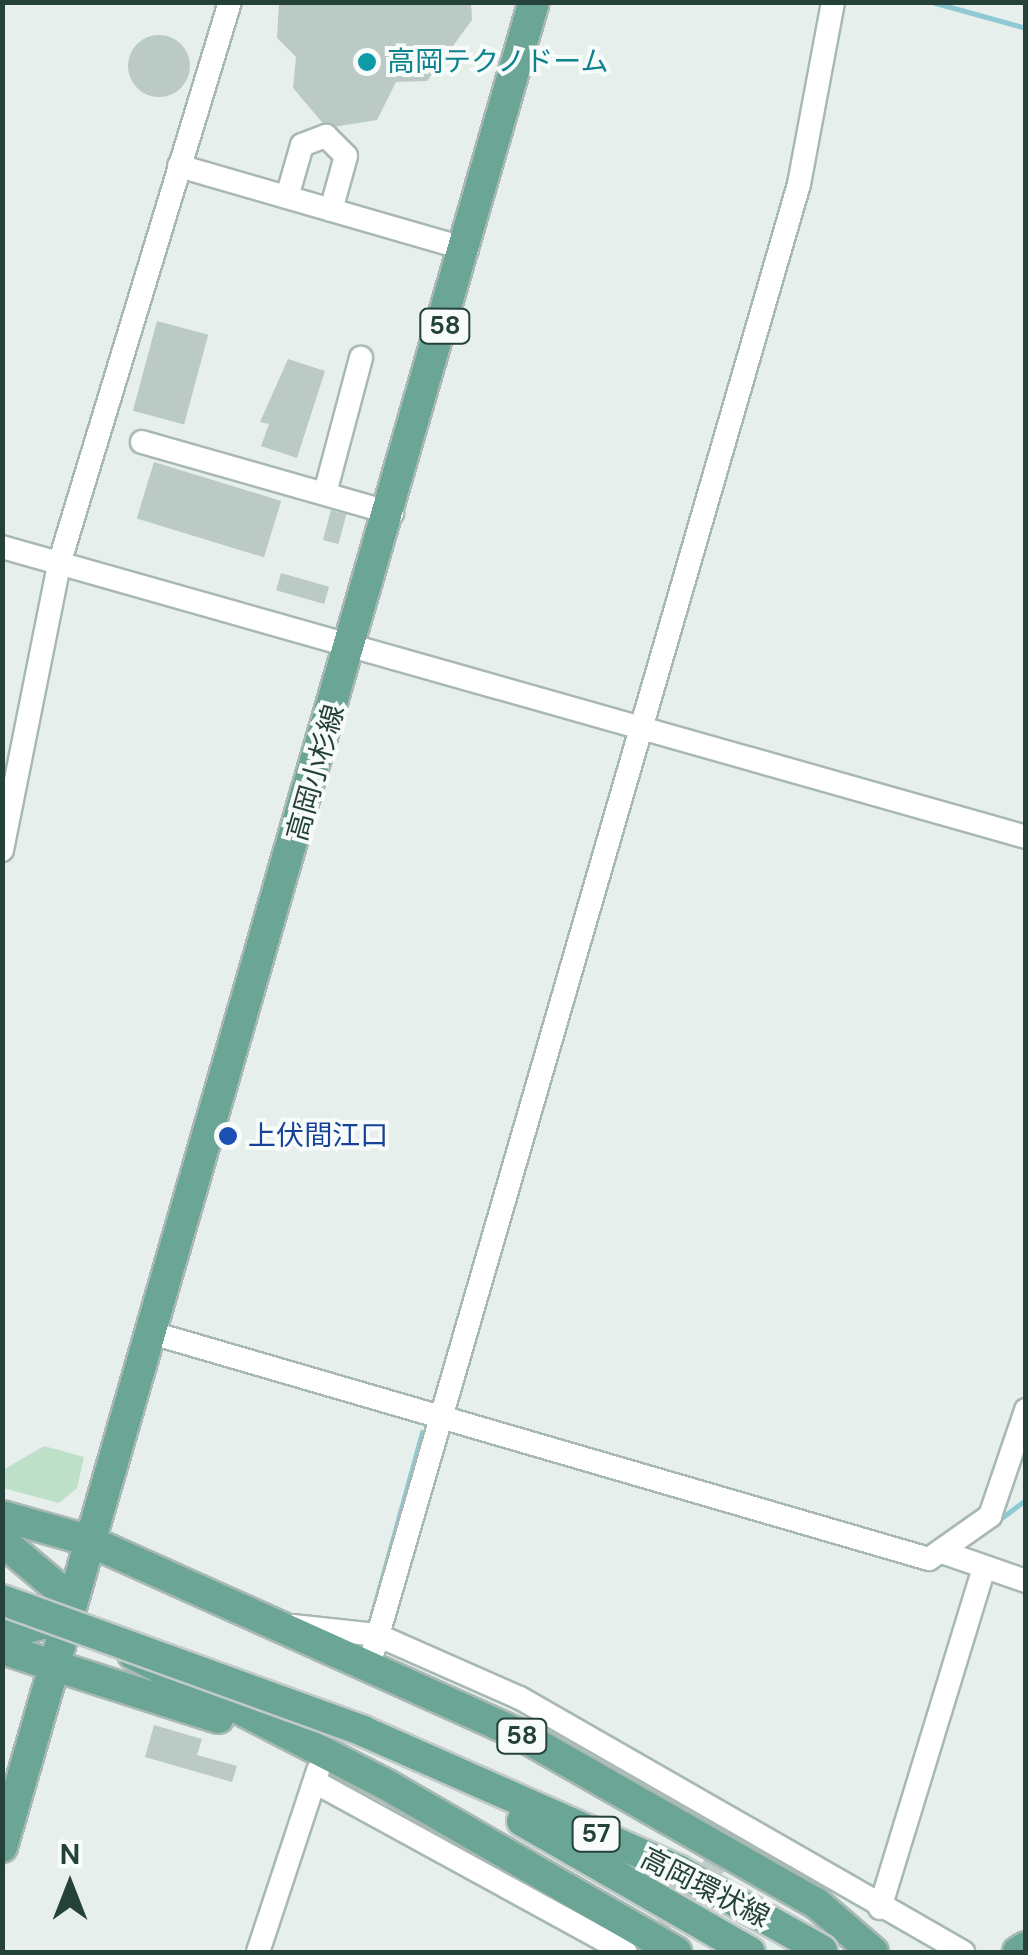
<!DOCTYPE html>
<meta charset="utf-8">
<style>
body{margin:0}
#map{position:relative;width:1028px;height:1955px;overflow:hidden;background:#e6efeb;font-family:"DM Sans","Noto Sans JP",sans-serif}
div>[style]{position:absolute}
.green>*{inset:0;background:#bfe0c8}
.stream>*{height:5px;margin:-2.5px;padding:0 2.5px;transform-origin:2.5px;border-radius:2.5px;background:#8ec9d4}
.building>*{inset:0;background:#bbcac4;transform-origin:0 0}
.round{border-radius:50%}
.minor-tunnel>*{height:22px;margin-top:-11px;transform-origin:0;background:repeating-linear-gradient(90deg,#bfccc8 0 22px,transparent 0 33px)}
.roads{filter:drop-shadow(2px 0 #a8b8b2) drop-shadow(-2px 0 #a8b8b2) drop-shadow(0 2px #a8b8b2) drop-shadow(0 -2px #a8b8b2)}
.minor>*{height:22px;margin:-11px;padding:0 11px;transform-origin:11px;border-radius:11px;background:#fff}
.major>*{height:30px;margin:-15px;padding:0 15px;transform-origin:15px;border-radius:15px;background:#6aa596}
.bridges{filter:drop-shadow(2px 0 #c2cac8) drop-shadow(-2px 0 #c2cac8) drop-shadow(0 2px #c2cac8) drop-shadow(0 -2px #c2cac8)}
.major-bridge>*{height:30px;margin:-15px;padding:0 15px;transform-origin:15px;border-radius:15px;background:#6aa596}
.dots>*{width:28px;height:28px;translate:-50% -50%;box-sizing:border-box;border:5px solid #f7fbf9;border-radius:50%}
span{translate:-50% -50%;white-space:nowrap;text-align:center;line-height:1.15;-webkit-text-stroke:8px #f7fbf9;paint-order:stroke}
.shield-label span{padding:2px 8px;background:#f7fbf9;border:2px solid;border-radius:8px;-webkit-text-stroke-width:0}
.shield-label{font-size:25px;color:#24423a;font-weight:700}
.culture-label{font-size:28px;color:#0d838f}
.left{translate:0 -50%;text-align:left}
.street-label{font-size:28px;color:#24423a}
.transit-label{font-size:28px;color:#164399}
.frame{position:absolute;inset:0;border:5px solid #24423a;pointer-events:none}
.north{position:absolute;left:20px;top:1835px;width:100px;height:100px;-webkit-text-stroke:8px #f7fbf9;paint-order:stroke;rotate:0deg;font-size:28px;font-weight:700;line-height:40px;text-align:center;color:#24423a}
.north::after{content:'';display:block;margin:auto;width:35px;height:45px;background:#24423a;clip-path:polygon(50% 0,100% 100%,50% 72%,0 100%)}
</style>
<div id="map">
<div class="green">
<i style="clip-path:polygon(44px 1446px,84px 1457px,77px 1488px,59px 1503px,3px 1488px,3px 1470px)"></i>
</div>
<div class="stream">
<i style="left:932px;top:2px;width:98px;rotate:15.5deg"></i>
<i style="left:996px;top:1522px;width:38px;rotate:-37deg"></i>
<i style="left:372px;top:1614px;width:189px;rotate:-74.6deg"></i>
<i style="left:422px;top:1432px;width:9px;rotate:13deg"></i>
</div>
<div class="building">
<i style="clip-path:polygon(279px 2px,471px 2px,472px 20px,427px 81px,396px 82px,377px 120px,327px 128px,293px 88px,296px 57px,277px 38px)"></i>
<i class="round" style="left:128px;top:35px;width:62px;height:62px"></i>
<i style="left:157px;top:321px;width:53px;height:93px;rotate:15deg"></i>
<i style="clip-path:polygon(288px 359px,325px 371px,297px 458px,261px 446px,269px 424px,260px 422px)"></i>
<i style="left:154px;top:462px;width:133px;height:59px;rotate:17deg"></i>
<i style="left:331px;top:510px;width:16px;height:31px;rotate:15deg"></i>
<i style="left:281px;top:573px;width:50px;height:18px;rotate:16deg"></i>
<i style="clip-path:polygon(154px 1725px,202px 1739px,197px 1755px,237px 1766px,232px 1782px,145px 1757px)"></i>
</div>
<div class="minor-tunnel">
<i style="left:637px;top:1946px;width:163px;rotate:-46deg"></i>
</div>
<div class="roads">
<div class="minor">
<i style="left:179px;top:166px;width:300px;rotate:16.1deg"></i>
<i style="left:287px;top:197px;width:54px;rotate:-73.9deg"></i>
<i style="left:302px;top:145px;width:26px;rotate:-21deg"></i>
<i style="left:326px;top:136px;width:28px;rotate:45deg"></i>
<i style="left:346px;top:156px;width:56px;rotate:105.5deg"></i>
<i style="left:142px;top:442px;width:260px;rotate:15.9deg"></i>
<i style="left:325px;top:493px;width:140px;rotate:-75.1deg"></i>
<i style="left:2px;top:547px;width:1064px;rotate:15.81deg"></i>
<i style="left:2px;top:850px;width:292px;rotate:-78.7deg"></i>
<i style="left:59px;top:564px;width:587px;rotate:-73.08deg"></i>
<i style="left:152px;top:1333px;width:809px;rotate:16.22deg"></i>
<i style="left:929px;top:1559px;width:75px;rotate:-35.2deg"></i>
<i style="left:990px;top:1516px;width:112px;rotate:-71.2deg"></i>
<i style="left:945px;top:1553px;width:86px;rotate:19.1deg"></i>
<i style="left:293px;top:1626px;width:84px;rotate:6.1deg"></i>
<i style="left:377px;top:1635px;width:156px;rotate:23.8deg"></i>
<i style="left:520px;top:1698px;width:511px;rotate:29.83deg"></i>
<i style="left:369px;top:1666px;width:1543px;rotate:-73.82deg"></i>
<i style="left:799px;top:184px;width:185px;rotate:-79.4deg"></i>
<i style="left:315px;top:1782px;width:354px;rotate:28.7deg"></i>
<i style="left:880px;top:1908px;width:356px;rotate:-73deg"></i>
<i style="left:258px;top:1952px;width:191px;rotate:-71.7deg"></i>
</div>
<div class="major">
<i style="left:2px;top:1516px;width:88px;rotate:15.8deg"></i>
<i style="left:87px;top:1540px;width:476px;rotate:24.2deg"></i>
<i style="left:521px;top:1735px;width:339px;rotate:29.7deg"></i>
<i style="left:816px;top:1903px;width:75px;rotate:40.7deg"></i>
<i style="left:2px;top:1541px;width:92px;rotate:40.1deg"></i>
<i style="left:2px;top:1634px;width:67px;rotate:-13.8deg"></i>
<i style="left:2px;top:1649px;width:227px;rotate:17.7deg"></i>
<i style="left:133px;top:1654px;width:286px;rotate:27.3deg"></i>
<i style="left:387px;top:1785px;width:334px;rotate:30deg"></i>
<i style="left:2px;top:1847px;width:1920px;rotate:-73.92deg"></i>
<i style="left:1018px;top:1952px;width:9px;rotate:-32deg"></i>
</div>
</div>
<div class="bridges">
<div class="major-bridge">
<i style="left:2px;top:1600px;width:384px;rotate:19.9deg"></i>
<i style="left:363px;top:1731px;width:344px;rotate:23.8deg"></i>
<i style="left:678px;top:1870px;width:165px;rotate:29.1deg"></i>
<i style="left:522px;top:1821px;width:263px;rotate:29.9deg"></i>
</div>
</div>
<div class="dots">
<i style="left:367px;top:62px;background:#0f9aa8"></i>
<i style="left:228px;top:1136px;background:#1a4fb4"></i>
</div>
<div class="shield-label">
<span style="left:445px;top:326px">58</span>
<span style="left:522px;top:1736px">58</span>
<span style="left:596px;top:1834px">57</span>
</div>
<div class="culture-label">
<span class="left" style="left:387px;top:62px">高岡テクノドーム</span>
</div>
<div class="street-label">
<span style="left:316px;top:773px;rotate:-74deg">高岡小杉線</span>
<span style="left:705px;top:1888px;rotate:27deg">高岡環状線</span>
</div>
<div class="transit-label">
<span class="left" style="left:248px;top:1136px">上伏間江口</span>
</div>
<div class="frame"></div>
<div class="north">N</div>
</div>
